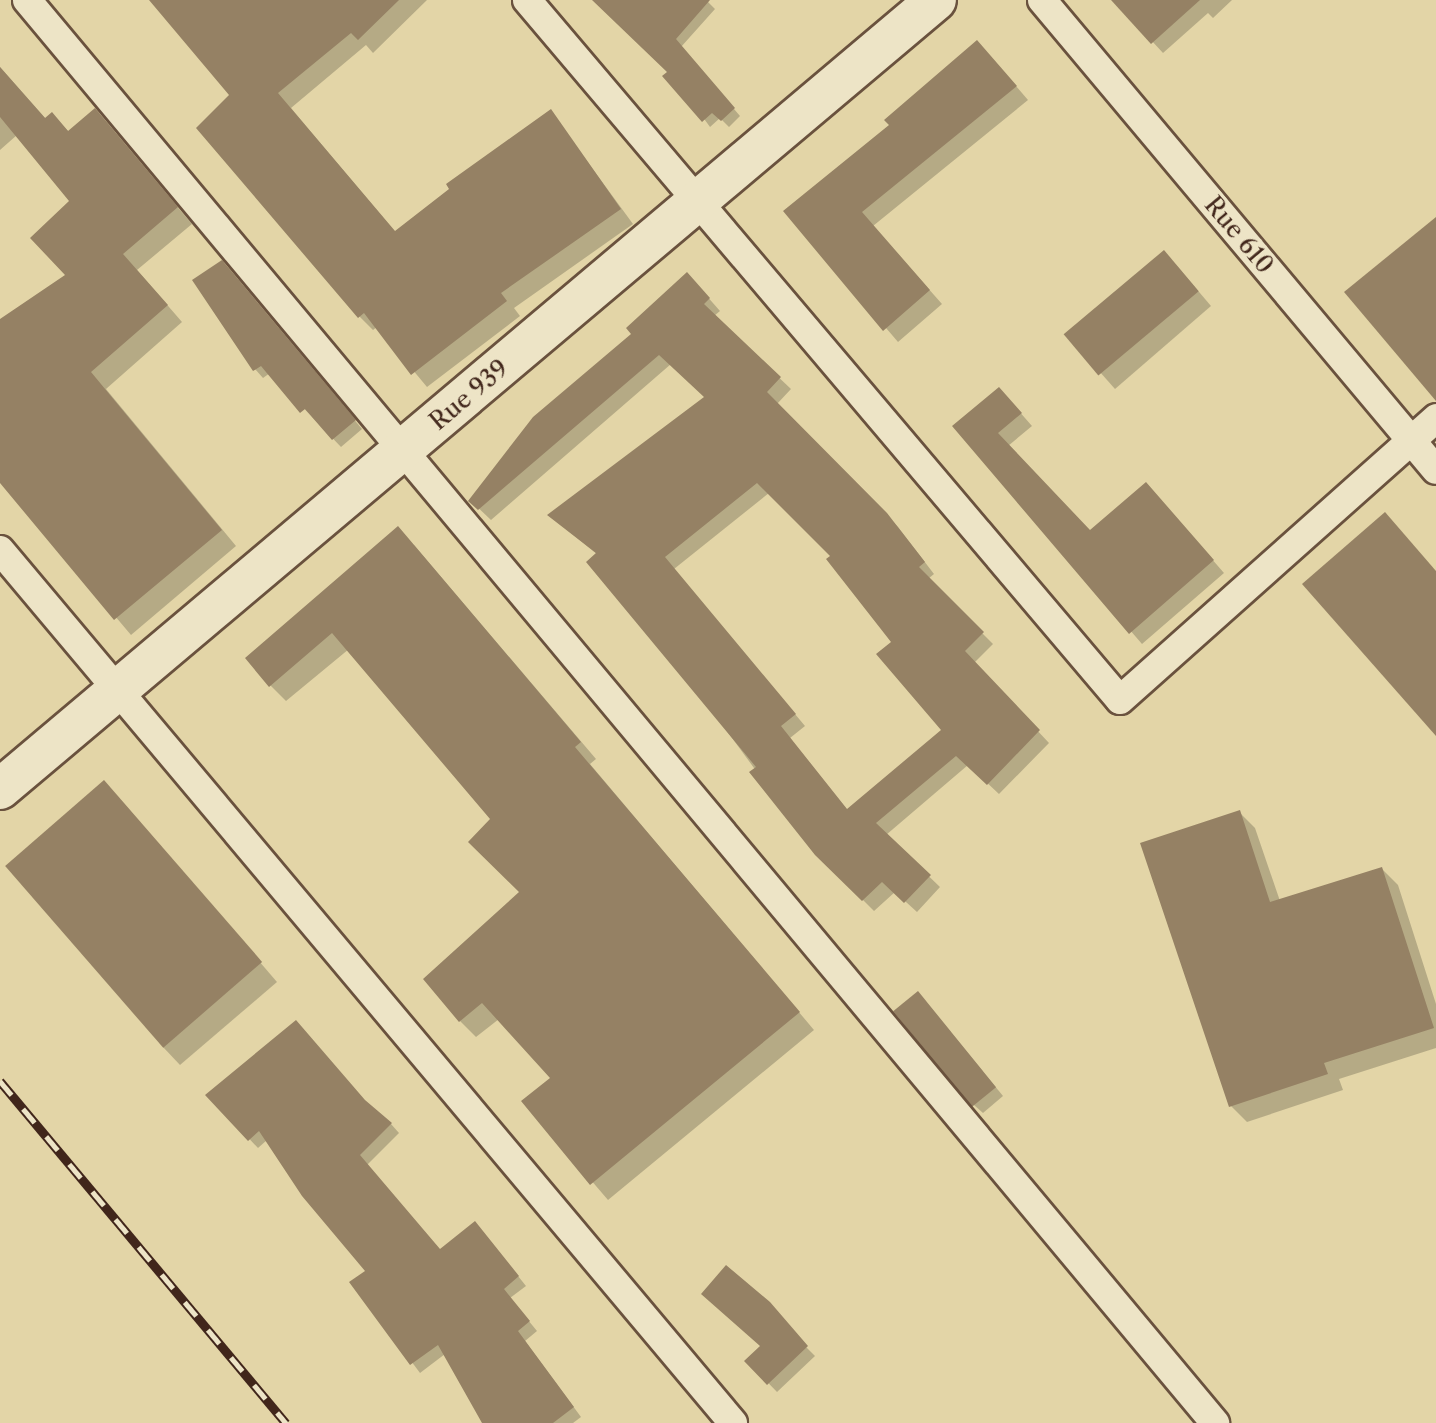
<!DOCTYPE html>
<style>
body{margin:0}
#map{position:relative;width:1436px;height:1423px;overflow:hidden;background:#e3d5a7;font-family:"Libre Caslon Text",serif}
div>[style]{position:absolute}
.shadow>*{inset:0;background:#0003}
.building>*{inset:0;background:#958164;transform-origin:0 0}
.roads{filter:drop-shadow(2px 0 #6a523e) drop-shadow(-2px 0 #6a523e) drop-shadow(0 2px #6a523e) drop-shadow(0 -2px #6a523e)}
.street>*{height:28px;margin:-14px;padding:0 14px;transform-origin:14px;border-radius:14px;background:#ede4c6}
.secondary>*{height:40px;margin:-20px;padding:0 20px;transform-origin:20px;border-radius:20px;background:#ede4c6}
.rail>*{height:9px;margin-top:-4.5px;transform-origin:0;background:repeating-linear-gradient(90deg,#ede4c6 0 18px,#41261b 0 36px);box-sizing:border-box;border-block:2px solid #41261b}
span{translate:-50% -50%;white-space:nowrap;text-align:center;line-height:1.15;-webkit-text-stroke:6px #ede4c6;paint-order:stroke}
.street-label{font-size:24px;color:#41261b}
</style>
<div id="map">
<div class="shadow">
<i style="clip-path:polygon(152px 0,427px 0,373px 53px,366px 45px,291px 108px,396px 233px,551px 112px,633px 224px,514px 308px,520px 316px,427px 387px,377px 327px,373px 330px,359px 316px,231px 95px)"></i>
<i style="clip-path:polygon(599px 0,708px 2px,715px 9px,681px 47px,740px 116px,729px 127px,720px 118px,710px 127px,670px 72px)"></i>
<i style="clip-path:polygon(1114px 0,1232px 0,1213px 18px,1208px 13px,1163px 53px)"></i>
<i style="clip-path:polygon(990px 56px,1028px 100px,873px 226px,942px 304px,898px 342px,786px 211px)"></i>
<i style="clip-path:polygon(0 67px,46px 119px,52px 114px,70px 133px,95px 111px,192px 224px,137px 270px,182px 322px,106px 389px,236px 546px,131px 635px,0 480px,0 321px,68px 275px,72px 201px,17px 135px,0 150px)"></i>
<i style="clip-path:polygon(1177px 266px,1211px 306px,1115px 389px,1068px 336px)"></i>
<i style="clip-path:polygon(230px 271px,362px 429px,341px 447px,270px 373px,263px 378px,255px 369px)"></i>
<i style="clip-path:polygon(evenodd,698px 286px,720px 311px,714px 316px,791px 389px,777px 404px,898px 527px,934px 574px,928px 579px,993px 644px,974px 663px,1049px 743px,999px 794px,968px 765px,886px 835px,940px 887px,917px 912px,895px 892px,874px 911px,817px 854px,598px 555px,550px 516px,707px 398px,671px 364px,491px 520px,471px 501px,698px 286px,769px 493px,833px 556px,894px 642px,944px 731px,848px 811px,790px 738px,805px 726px,674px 569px,769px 493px)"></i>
<i style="clip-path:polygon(1011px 402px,1032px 426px,1008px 446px,1090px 532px,1157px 496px,1224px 573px,1142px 644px,954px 426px)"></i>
<i style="clip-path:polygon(414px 545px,596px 759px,590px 764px,814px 1030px,608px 1200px,524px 1102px,553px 1078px,499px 1019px,476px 1037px,460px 1021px,522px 892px,493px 819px,349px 649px,286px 701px,270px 685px)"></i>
<i style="clip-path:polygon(121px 800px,277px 982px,180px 1065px,163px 1047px)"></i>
<i style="clip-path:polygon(1239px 812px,1255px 828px,1280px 901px,1382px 869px,1398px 885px,1436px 1004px,1436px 1048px,1339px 1079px,1343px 1090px,1247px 1122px,1231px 1106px)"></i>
<i style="clip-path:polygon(927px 1003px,1003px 1096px,983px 1113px,974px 1105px)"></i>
<i style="clip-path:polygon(208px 1095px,368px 1106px,391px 1124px,399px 1133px,367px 1165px,441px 1251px,483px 1232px,526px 1286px,510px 1298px,537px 1331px,525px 1341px,581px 1417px,573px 1423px,484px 1423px,445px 1354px,420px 1373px,352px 1282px,368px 1271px,267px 1140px,258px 1148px)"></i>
<i style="clip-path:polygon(726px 1267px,815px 1356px,777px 1392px,747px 1361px,762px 1346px)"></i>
</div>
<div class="building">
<i style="clip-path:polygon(149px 0,399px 0,358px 40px,351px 33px,278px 93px,395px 231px,449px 189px,446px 184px,551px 109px,621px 209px,501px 293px,507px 301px,411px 375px,364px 313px,358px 318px,196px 128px,229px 95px)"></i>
<i style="clip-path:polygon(592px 0,710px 0,676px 39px,735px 108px,721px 121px,712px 113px,702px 122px,662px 76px,667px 72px)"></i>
<i style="clip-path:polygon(1111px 0,1200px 0,1151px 44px)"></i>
<i style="clip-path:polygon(977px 40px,1017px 86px,862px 212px,930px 290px,883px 331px,783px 211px,889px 125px,884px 120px)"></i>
<i style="clip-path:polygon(0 67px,45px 118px,52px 112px,68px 131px,95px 108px,178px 207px,123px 254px,168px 305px,91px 372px,222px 530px,114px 620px,0 483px,0 319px,65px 275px,30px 238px,69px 201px,0 117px)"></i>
<i style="clip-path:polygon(1436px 217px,1436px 401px,1344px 292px)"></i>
<i style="left:1164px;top:250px;width:54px;height:131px;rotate:50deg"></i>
<i style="clip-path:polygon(222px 260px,356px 420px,332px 440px,305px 409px,300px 413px,261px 366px,253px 371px,192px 280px)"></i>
<i style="clip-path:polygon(evenodd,687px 272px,710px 298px,704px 304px,781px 377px,767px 392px,887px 513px,925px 562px,919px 567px,984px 632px,965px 651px,1040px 730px,987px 785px,956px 756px,876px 823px,931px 875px,904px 903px,882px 882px,862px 901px,815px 855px,749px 772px,756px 767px,586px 562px,596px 553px,547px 515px,704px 397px,659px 355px,478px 510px,468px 501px,533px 417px,631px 334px,626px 328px,687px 272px,757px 483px,830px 556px,826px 559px,891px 642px,876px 654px,941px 730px,847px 809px,781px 726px,796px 714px,665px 557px,757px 483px)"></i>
<i style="clip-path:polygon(999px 387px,1022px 413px,998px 433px,1090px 530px,1146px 482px,1214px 560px,1129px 634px,952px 426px)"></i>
<i style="clip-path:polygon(1385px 512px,1436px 571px,1436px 736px,1302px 584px)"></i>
<i style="clip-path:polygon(398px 526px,581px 742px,575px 747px,800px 1012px,590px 1185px,521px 1101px,550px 1078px,482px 1003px,459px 1022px,423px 979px,519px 892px,468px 842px,490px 819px,332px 633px,269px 687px,245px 658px)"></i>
<i style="left:104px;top:780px;width:241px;height:131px;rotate:49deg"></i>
<i style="clip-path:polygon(1240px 810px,1270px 902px,1382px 867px,1434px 1028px,1324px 1063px,1328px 1074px,1229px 1107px,1140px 843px)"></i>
<i style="left:918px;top:991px;width:124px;height:32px;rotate:51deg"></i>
<i style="clip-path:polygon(296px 1020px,365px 1100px,392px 1123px,360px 1155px,440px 1249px,475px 1221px,519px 1276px,504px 1289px,530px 1321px,518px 1331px,574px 1407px,553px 1423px,482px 1423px,438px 1345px,410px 1365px,349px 1282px,365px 1271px,302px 1196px,259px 1131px,248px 1141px,205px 1095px)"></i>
<i style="clip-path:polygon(726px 1265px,770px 1302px,808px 1346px,767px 1385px,744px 1361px,760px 1346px,701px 1294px)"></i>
</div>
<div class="roads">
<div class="street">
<i style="left:27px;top:0;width:1854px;rotate:50.14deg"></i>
<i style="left:527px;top:0;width:917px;rotate:49.73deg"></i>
<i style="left:1120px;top:700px;width:424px;rotate:-41.7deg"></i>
<i style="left:1042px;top:0;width:613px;rotate:50.03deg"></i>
<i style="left:0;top:550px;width:1140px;rotate:49.98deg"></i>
</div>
<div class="secondary">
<i style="left:0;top:789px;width:1224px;rotate:-40.13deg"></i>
</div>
</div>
<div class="rail">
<i style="left:0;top:1081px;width:446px;rotate:50.1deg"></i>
</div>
<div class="street-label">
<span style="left:1239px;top:235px;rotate:50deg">Rue 610</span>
<span style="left:469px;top:395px;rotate:-40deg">Rue 939</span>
</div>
</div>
